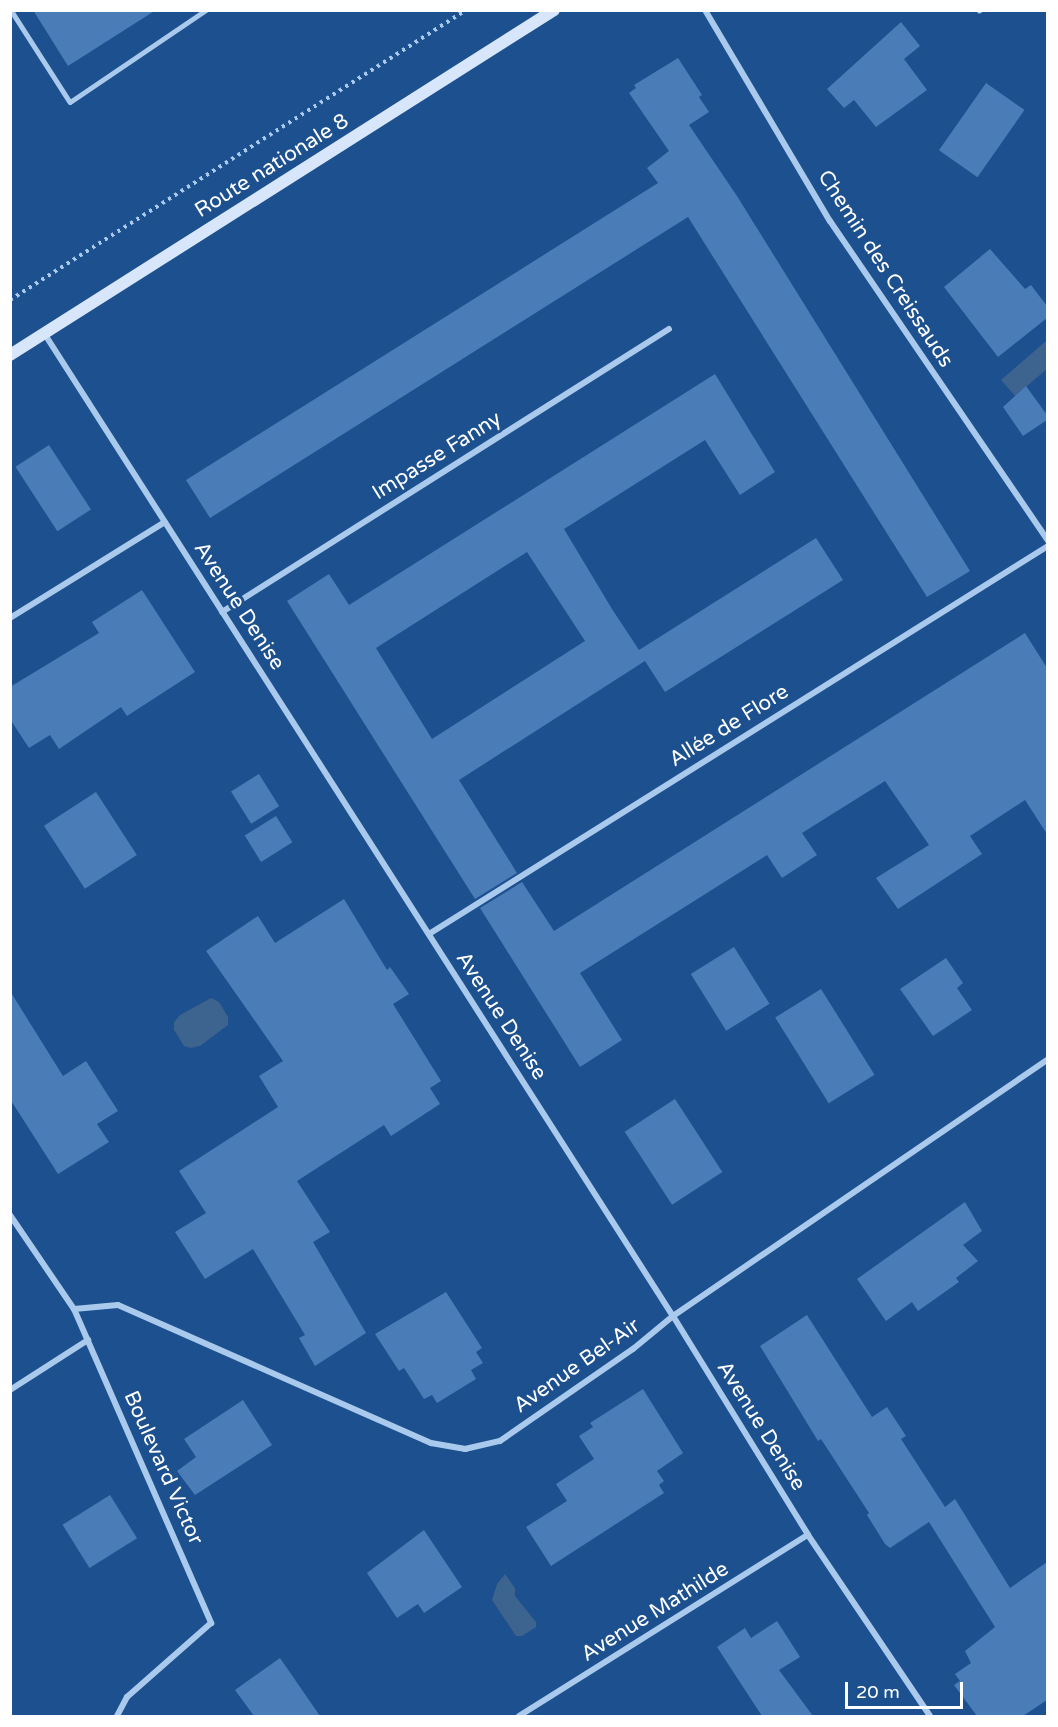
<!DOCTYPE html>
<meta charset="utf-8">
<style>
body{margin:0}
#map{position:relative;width:1058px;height:1727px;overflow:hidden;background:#1c508e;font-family:"Varela Round",sans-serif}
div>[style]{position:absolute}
.water>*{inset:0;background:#3d638f}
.building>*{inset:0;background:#4a7cb8;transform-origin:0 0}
.path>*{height:4px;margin-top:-2px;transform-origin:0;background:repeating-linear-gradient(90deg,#aacaed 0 3px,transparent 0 7.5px)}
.service>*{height:4.5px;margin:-2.25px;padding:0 2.25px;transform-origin:2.25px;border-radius:2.25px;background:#aacaed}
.minor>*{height:6px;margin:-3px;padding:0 3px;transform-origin:3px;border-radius:3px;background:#aacaed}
.secondary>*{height:12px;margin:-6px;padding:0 6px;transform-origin:6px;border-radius:6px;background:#d7e6fa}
span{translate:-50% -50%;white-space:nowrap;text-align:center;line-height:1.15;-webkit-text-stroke:6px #1c508e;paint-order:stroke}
.street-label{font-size:21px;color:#fff}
.frame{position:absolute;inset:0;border:12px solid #fff;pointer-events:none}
.scale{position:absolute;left:845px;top:1682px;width:118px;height:27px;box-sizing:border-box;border:3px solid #fff;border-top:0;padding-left:8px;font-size:18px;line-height:21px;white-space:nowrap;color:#fff;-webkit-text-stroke:4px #1c508e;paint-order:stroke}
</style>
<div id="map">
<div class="water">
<i style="clip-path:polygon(1046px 341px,1047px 369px,1015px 396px,1001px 380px)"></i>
<i style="clip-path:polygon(211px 998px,219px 1002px,228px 1017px,228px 1025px,200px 1046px,191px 1048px,184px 1046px,174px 1030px,174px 1022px,180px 1015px)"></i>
<i style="clip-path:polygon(505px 1574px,515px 1588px,515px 1596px,536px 1622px,536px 1627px,522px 1636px,516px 1636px,492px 1600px,497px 1584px)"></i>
</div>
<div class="building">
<i style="clip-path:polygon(33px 10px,156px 10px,68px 66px)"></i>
<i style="clip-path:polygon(901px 22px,920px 46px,904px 59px,927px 90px,876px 127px,854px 100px,844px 108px,827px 89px)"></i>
<i style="clip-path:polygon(678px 58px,702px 95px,699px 97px,709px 112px,689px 125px,737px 196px,970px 571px,927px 597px,688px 217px,210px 518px,186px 480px,658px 183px,647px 168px,669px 151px,629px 93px,636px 88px,634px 85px)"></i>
<i style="left:986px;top:83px;width:47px;height:82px;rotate:35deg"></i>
<i style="clip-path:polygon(990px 249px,1025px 289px,1031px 285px,1047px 306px,1047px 318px,998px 357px,944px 287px)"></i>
<i style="clip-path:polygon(evenodd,715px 374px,775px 472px,740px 495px,705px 440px,564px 529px,612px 609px,639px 650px,816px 538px,843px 580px,665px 692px,645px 661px,459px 780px,517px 873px,475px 899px,287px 601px,329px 574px,349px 605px,715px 374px,527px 552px,585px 641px,432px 739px,376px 648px,527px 552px)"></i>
<i style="clip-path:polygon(1026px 386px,1047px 415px,1047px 420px,1023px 436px,1003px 407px)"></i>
<i style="left:49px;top:445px;width:77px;height:40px;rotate:57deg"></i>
<i style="clip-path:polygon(142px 590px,195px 672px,127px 716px,121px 707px,59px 749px,50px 735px,29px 748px,10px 719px,10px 687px,99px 633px,92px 622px)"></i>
<i style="clip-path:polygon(1025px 633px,1047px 668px,1047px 834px,1025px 800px,970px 836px,982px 854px,898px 909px,876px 878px,929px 845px,885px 781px,802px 833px,817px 855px,782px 878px,767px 855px,580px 973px,622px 1040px,580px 1067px,480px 908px,522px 882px,554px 931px)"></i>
<i style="left:259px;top:774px;width:38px;height:33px;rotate:58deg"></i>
<i style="left:96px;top:792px;width:75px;height:62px;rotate:57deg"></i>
<i style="left:276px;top:816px;width:31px;height:37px;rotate:58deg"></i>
<i style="clip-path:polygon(344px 899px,387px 970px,390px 967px,409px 994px,393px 1004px,441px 1081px,430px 1088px,440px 1104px,391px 1136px,384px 1125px,297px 1181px,330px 1232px,313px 1242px,366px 1333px,315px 1366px,299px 1338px,305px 1335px,253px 1249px,205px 1279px,175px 1232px,206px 1213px,179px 1171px,278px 1107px,259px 1076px,283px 1061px,206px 951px,258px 916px,275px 943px)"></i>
<i style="left:734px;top:947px;width:67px;height:51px;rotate:58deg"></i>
<i style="clip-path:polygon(946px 958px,963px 983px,957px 988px,972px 1010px,933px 1036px,900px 989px)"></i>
<i style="left:821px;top:989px;width:101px;height:54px;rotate:58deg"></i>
<i style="clip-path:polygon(10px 991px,63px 1076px,86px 1061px,118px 1111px,97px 1124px,109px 1142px,58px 1174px,10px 1099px)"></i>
<i style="left:675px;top:1099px;width:87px;height:60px;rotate:57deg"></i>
<i style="clip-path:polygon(965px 1202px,982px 1231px,963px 1245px,978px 1261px,956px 1278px,959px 1282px,918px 1311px,912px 1302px,886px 1321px,857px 1279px)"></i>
<i style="clip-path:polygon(446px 1292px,482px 1348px,476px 1352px,483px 1363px,471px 1370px,476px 1379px,437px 1403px,432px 1395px,424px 1399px,404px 1368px,399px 1371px,375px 1334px)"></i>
<i style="clip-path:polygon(807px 1315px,872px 1417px,887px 1407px,906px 1436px,901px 1439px,945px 1507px,955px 1499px,1010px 1588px,1047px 1562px,1047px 1700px,1023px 1716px,977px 1716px,954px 1685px,960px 1681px,955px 1674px,971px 1663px,965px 1651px,995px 1627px,929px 1522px,890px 1548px,885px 1544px,867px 1515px,869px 1513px,821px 1439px,818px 1441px,760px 1346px)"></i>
<i style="clip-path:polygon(643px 1389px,683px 1453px,657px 1471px,664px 1481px,659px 1485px,664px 1493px,551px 1566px,526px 1527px,567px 1501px,556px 1484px,594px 1459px,579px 1436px,593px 1427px,590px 1423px)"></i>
<i style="clip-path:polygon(243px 1400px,272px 1445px,195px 1495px,177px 1471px,196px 1457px,184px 1439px)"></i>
<i style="left:110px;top:1495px;width:51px;height:56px;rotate:58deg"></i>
<i style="clip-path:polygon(424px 1530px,462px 1587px,424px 1613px,418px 1604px,397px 1618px,367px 1573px)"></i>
<i style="clip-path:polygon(777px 1621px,800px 1657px,779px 1670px,813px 1716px,762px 1716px,717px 1647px,745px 1628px,751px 1638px)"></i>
<i style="clip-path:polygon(280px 1658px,320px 1716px,254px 1716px,235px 1690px)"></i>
</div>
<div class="path">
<i style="left:10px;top:300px;width:540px;rotate:-32.45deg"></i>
</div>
<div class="service">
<i style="left:11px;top:10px;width:109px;rotate:57.3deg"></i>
<i style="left:70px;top:102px;width:164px;rotate:-34.1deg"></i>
<i style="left:979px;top:11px;width:1px;rotate:-90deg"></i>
</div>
<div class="minor">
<i style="left:705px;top:10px;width:245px;rotate:59.4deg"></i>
<i style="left:830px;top:221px;width:387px;rotate:55.7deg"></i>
<i style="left:44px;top:333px;width:1167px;rotate:57.39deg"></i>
<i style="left:673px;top:1316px;width:257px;rotate:58.3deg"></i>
<i style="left:808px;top:1535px;width:218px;rotate:56deg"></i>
<i style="left:222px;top:612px;width:529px;rotate:-32.34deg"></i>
<i style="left:10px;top:618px;width:182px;rotate:-31.8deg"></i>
<i style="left:429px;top:934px;width:731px;rotate:-32.08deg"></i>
<i style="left:10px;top:1215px;width:114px;rotate:55.8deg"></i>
<i style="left:74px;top:1309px;width:343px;rotate:66.4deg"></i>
<i style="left:211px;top:1623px;width:112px;rotate:138.6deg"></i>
<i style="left:127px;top:1697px;width:21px;rotate:118deg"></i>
<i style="left:74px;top:1309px;width:44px;rotate:-5.2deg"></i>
<i style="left:118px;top:1305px;width:342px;rotate:23.8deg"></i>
<i style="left:431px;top:1443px;width:35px;rotate:10deg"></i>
<i style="left:465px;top:1449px;width:36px;rotate:-13deg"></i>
<i style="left:500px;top:1441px;width:162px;rotate:-34.7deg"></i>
<i style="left:633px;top:1349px;width:52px;rotate:-39.5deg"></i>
<i style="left:673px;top:1316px;width:455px;rotate:-34.4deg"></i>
<i style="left:10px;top:1390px;width:93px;rotate:-32.7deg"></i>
<i style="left:519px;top:1716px;width:341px;rotate:-32.1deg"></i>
</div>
<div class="secondary">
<i style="left:10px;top:355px;width:644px;rotate:-32.38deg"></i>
</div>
<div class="street-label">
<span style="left:272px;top:166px;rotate:-32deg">Route nationale 8</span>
<span style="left:885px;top:269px;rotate:57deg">Chemin des Creissauds</span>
<span style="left:437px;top:456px;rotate:-32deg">Impasse Fanny</span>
<span style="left:239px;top:606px;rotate:57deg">Avenue Denise</span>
<span style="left:729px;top:726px;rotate:-32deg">Allée de Flore</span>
<span style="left:501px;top:1016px;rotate:57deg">Avenue Denise</span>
<span style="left:577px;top:1366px;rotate:-35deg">Avenue Bel-Air</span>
<span style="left:761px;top:1426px;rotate:58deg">Avenue Denise</span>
<span style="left:163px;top:1468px;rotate:66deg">Boulevard Victor</span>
<span style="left:655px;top:1612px;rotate:-32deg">Avenue Mathilde</span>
</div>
<div class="frame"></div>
<div class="scale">20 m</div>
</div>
